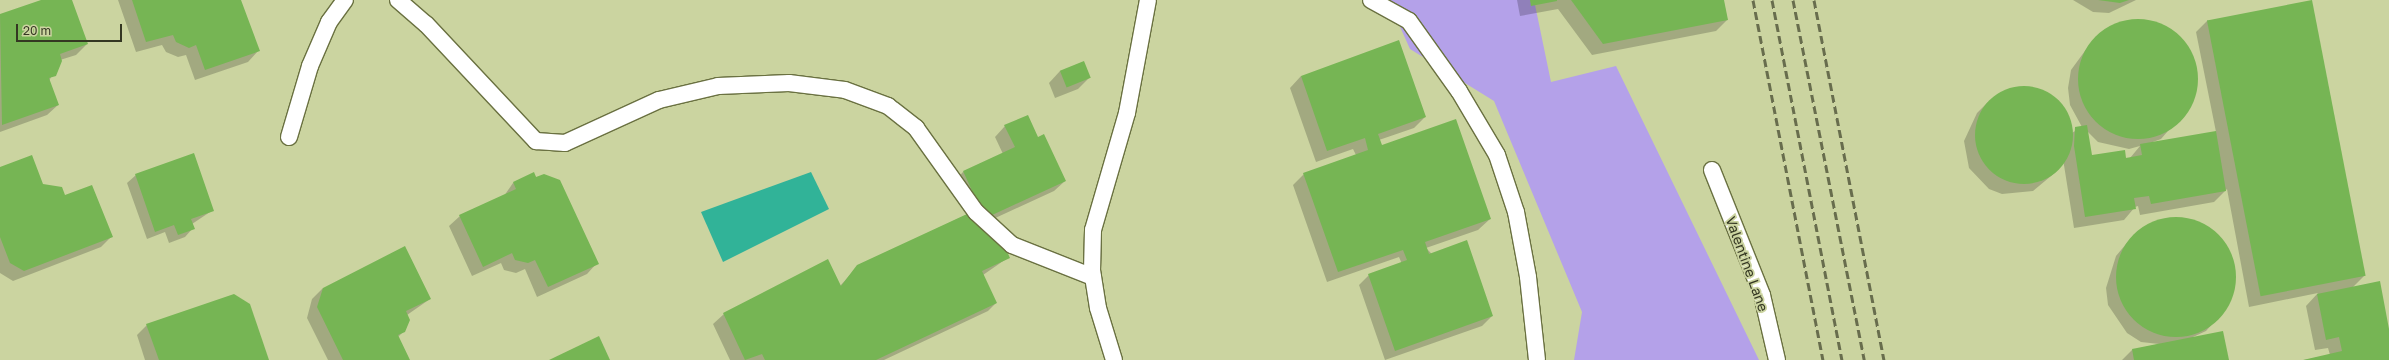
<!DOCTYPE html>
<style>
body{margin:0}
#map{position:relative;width:2389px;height:360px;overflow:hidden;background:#cbd4a0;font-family:"Golos Text",sans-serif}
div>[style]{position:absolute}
.green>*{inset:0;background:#b4a1e9}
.water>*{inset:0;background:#31b398}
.shadow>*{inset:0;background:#0003}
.building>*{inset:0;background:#76b554;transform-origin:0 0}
.round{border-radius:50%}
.roads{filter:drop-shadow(1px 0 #6a7141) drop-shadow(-1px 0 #6a7141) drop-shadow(0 1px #6a7141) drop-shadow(0 -1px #6a7141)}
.service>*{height:16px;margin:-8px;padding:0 8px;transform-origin:8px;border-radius:8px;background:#fff}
.rail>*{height:3px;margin-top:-1.5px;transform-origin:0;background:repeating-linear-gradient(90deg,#686d4d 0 8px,transparent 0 12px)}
span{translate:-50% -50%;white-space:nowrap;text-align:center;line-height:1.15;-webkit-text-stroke:3.5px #cbd4a0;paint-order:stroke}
.street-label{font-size:14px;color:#343722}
.scale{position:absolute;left:16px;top:24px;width:106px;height:18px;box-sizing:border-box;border:2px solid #343722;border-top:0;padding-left:5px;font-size:12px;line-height:14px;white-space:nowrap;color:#343722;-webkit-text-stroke:3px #cbd4a0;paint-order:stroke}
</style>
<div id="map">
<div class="green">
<i style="clip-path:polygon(1388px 0,1534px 0,1551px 82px,1616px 66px,1759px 360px,1574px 360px,1582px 312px,1494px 101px,1410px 49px)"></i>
</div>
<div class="water">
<i style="clip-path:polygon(811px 172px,829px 209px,723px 262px,701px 212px)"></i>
</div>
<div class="shadow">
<i style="clip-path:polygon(44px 0,71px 0,87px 44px,76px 55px,60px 60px,49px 81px,58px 105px,47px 115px,0 132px,0 15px)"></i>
<i style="clip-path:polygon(118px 0,240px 0,258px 51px,248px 62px,195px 80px,186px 55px,178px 57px,166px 52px,162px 45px,136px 52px)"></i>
<i style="clip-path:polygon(1517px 0,1723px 0,1727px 20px,1716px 31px,1592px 55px,1558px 9px,1520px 16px)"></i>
<i style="clip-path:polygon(2073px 0,2136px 0,2109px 13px,2093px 12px)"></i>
<i style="clip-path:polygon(evenodd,2208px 20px,2364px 276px,2352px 288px,2389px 334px,2389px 360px,2304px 360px,2330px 355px,2328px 348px,2315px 350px,2306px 306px,2318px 293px,2249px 307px,2227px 189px,2214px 202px,2140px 215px,2138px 206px,2135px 207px,2124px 220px,2074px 228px,2063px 159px,2057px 171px,2033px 191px,2002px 194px,1989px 189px,1969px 168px,1964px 141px,1977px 113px,1988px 102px,2015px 88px,2030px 87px,2058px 100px,2067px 113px,2070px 134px,2082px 127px,2070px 105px,2068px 88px,2071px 70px,2090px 44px,2118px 24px,2153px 22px,2169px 29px,2191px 53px,2197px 86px,2193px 102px,2161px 139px,2150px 143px,2216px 132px,2196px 32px,2208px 20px,2087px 131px,2098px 142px,2129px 149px,2140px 146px,2130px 158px,2091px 157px,2087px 131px)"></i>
<i style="clip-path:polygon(1060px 71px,1090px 77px,1078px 89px,1055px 98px,1049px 83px)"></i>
<i style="clip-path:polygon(1301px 76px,1425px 117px,1414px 128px,1379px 140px,1382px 147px,1490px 219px,1478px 230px,1426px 248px,1492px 316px,1482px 326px,1385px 360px,1359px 285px,1369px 275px,1402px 264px,1399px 257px,1327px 282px,1293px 185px,1304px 174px,1356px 155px,1353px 149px,1316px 162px,1290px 88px)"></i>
<i style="clip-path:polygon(1005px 126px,1038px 139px,1065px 181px,1054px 191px,991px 220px,1009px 257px,983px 275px,996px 303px,988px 311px,884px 360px,730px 360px,713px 324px,724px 314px,840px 286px,858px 266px,968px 214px,953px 183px,963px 172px,1003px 154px,995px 137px)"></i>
<i style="clip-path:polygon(0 168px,65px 197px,111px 237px,101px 247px,13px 281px,0 273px)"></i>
<i style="clip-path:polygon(534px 174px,597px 263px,587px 274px,537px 297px,525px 269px,516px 273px,504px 270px,501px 263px,472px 276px,449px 226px,460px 216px,504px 196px,513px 183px)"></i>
<i style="clip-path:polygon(136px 175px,213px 210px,192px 224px,193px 228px,185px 237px,169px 243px,165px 232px,147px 239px,127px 183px)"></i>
<i style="clip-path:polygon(2166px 219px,2197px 222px,2211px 230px,2231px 257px,2235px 273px,2227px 307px,2206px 331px,2193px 337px,2228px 360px,2122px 360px,2132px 350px,2159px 344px,2141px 342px,2127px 333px,2108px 305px,2106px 288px,2116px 256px,2126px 244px,2137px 233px)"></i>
<i style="clip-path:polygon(323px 288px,430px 299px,407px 315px,404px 331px,398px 337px,409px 360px,328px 360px,307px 318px,312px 299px)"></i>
<i style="clip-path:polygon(147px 325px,268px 360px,145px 360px,137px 335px)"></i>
</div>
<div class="building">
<i style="clip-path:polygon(41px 0,72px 0,88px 44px,60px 54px,62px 61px,56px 76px,49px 78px,59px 105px,2px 125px,0 14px)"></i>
<i style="clip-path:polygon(132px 0,241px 0,260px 51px,205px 70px,196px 45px,189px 48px,176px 42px,173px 35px,146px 42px)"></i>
<i style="clip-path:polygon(1530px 0,1557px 0,1557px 1px,1531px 6px)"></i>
<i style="clip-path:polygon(1571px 0,1724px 0,1728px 20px,1603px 44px)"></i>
<i style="clip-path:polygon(2098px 0,2129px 0,2120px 3px)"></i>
<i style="left:2312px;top:0;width:281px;height:107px;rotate:79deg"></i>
<i class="round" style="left:2078px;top:19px;width:120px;height:120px"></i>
<i style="clip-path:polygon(1399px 40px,1426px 117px,1378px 134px,1382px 145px,1456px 119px,1491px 219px,1425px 242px,1429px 254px,1467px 240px,1493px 316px,1395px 351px,1368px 274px,1407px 260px,1403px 250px,1338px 272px,1303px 173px,1368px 150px,1365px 138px,1327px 151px,1301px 76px)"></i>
<i style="left:1084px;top:61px;width:18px;height:26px;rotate:68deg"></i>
<i class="round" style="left:1975px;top:86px;width:98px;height:98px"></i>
<i style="clip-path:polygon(1028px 115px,1038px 137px,1044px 134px,1066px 181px,990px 216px,1010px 258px,982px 271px,997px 303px,876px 360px,765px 360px,762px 354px,745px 360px,723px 313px,828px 259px,841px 286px,857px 265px,980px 208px,963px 171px,1015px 147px,1004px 125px)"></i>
<i style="clip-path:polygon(2087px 125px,2092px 155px,2125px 150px,2126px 158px,2142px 155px,2140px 144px,2216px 131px,2226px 191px,2151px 204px,2149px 196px,2134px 198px,2136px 209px,2085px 217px,2074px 146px,2075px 127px)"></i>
<i style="clip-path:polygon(194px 153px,214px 211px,191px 219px,195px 229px,178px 235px,174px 225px,155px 232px,135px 174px)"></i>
<i style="clip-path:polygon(32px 155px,43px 184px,62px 187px,65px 195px,92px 185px,113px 237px,24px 271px,10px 263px,0 237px,0 167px)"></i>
<i style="clip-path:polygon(534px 172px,536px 177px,544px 174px,560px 180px,599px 264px,548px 287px,535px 260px,528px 263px,515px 260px,512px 253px,483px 267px,459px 215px,516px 189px,513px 182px)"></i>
<i class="round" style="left:2116px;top:217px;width:120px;height:120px"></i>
<i style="clip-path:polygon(405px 246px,431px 299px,406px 311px,410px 320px,405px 332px,398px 335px,410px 360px,343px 360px,317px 307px,323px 288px)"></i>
<i style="clip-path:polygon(2380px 281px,2389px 329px,2389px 360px,2303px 360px,2342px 351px,2339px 337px,2326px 340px,2317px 294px)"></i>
<i style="clip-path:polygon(234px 294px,250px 304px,269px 360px,159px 360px,146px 324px)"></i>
<i style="clip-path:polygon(2223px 331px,2229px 360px,2134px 360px,2132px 349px)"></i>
<i style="clip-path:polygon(599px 336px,610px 360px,549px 360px)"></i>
</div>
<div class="roads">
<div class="service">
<i style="left:398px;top:0;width:37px;rotate:41deg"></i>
<i style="left:426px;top:24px;width:161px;rotate:46.8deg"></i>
<i style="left:536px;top:141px;width:29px;rotate:4deg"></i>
<i style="left:565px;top:143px;width:103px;rotate:-24.6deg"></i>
<i style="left:659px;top:100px;width:61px;rotate:-13.3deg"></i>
<i style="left:718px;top:86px;width:71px;rotate:-2.4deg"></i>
<i style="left:789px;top:83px;width:56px;rotate:7.1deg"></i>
<i style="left:845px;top:90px;width:46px;rotate:20.4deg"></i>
<i style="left:888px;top:106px;width:36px;rotate:38deg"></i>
<i style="left:916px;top:128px;width:103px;rotate:54.5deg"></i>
<i style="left:976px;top:212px;width:49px;rotate:42.5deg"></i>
<i style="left:1012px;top:245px;width:87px;rotate:21.6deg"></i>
<i style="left:1371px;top:0;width:43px;rotate:28.9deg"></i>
<i style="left:1409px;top:21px;width:86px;rotate:54.5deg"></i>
<i style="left:1459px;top:91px;width:74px;rotate:59.3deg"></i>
<i style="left:1497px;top:155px;width:60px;rotate:71.6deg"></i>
<i style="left:1516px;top:212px;width:66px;rotate:79.5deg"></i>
<i style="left:1528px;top:277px;width:83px;rotate:83.8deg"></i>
<i style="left:289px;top:137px;width:74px;rotate:-73.5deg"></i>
<i style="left:310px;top:66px;width:48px;rotate:-66.6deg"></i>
<i style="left:329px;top:22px;width:27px;rotate:-54deg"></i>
<i style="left:1712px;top:170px;width:135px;rotate:68.2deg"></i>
<i style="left:1762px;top:295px;width:67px;rotate:77deg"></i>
<i style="left:1114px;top:360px;width:54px;rotate:-107.1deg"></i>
<i style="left:1098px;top:308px;width:37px;rotate:-99deg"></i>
<i style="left:1092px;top:271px;width:41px;rotate:-88.6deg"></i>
<i style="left:1093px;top:230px;width:122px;rotate:-73.8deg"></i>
<i style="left:1127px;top:113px;width:115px;rotate:-79.5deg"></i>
</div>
</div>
<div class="rail">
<i style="left:1753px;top:0;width:367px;rotate:79deg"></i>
<i style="left:1772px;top:0;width:367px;rotate:79deg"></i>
<i style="left:1793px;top:0;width:367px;rotate:78.8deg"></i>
<i style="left:1814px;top:0;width:367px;rotate:79deg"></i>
</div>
<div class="street-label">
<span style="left:1747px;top:264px;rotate:70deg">Valentine Lane</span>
</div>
<div class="scale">20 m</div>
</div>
